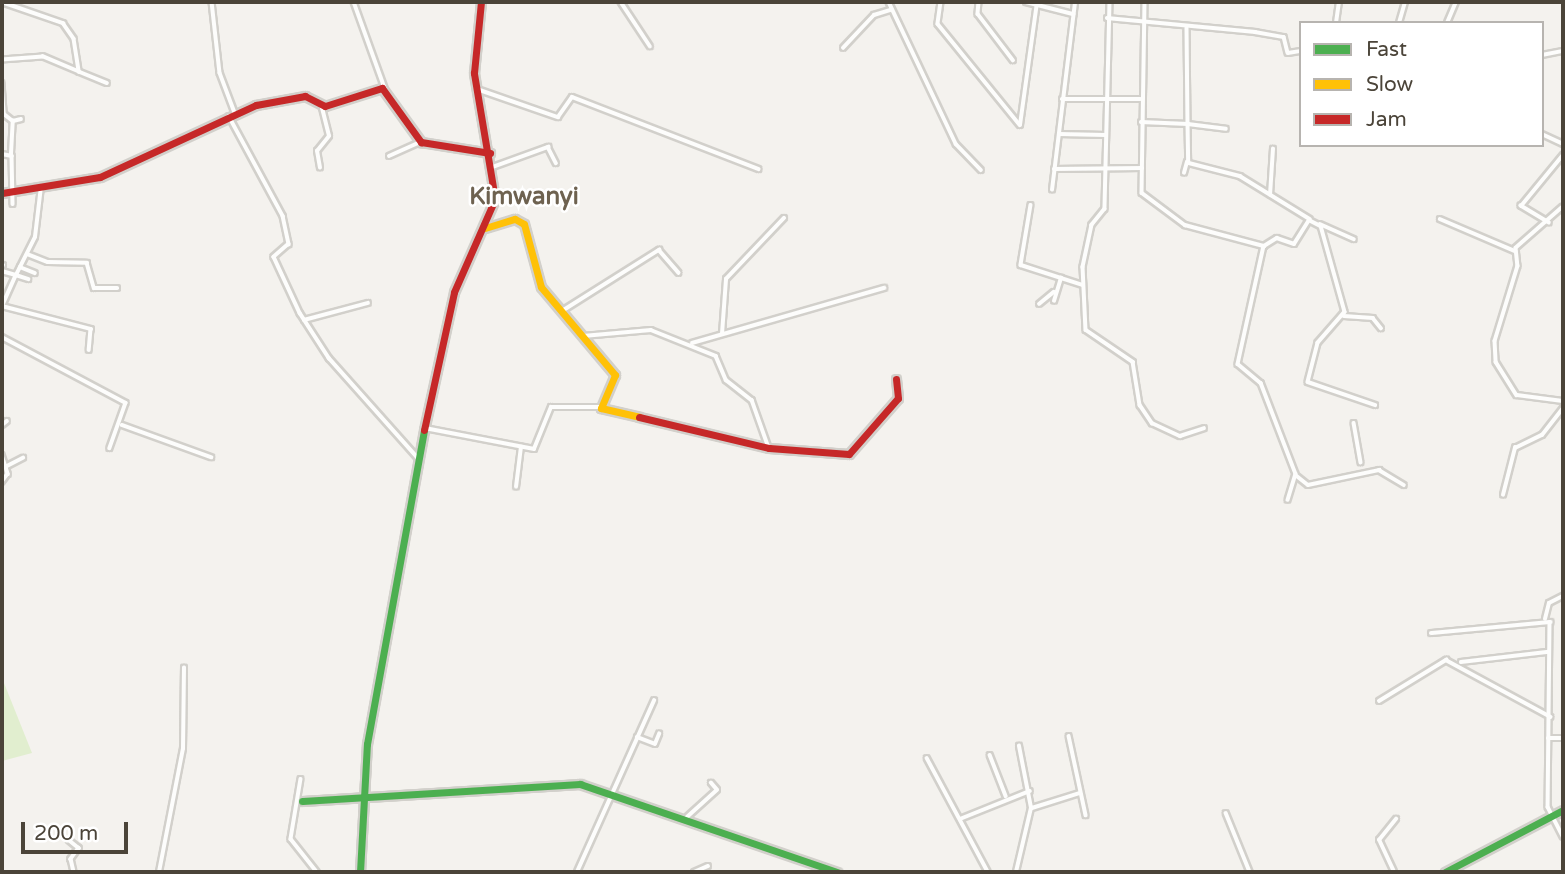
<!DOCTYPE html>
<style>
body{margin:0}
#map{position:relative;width:1565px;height:874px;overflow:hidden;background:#f4f2ee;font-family:"Varela Round",sans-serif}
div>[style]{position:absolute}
.green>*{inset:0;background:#e1eecf}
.roads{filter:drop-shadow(2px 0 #d2d0cb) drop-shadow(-2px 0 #d2d0cb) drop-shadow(0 2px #d2d0cb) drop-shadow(0 -2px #d2d0cb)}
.street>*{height:3.5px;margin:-1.75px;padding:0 1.75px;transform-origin:1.75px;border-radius:1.75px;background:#fdfdfc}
.fast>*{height:7px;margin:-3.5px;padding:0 3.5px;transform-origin:3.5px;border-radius:3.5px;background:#4caf50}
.slow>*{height:7px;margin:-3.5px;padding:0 3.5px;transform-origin:3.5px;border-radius:3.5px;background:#ffc107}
.jam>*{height:7px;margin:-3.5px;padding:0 3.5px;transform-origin:3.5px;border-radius:3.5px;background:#c62828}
span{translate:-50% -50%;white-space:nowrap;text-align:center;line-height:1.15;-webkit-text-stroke:5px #fff;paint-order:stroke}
.quarter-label{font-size:24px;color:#6e6250;font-weight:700}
.frame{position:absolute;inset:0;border:4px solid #4b4439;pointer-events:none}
.legend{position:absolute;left:1299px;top:21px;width:245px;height:126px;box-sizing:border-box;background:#fff;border:2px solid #b7b4b0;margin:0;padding:9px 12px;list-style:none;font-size:21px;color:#4b4439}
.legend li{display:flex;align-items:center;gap:14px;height:35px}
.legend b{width:35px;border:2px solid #b7b4b0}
.scale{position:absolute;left:21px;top:822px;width:107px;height:32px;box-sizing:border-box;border:4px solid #4b4439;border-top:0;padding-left:9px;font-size:21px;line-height:24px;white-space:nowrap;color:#4b4439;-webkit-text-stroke:5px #fff;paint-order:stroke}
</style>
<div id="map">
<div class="green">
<i style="clip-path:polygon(2px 678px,32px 753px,2px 761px)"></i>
</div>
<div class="roads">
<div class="street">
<i style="left:2px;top:2px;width:65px;rotate:19deg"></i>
<i style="left:63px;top:23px;width:19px;rotate:55deg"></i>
<i style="left:74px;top:39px;width:33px;rotate:81deg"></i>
<i style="left:79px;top:72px;width:39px;rotate:-157deg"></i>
<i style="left:43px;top:57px;width:41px;rotate:175.8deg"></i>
<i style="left:212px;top:2px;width:71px;rotate:83.6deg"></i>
<i style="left:220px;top:73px;width:43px;rotate:69.4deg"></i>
<i style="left:354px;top:2px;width:91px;rotate:70.2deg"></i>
<i style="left:621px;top:2px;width:53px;rotate:56.6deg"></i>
<i style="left:889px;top:2px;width:157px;rotate:64.7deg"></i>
<i style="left:956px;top:144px;width:36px;rotate:46deg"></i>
<i style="left:941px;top:2px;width:22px;rotate:98deg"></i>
<i style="left:938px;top:24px;width:130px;rotate:50.9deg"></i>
<i style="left:1020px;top:125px;width:124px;rotate:-82.1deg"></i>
<i style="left:979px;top:2px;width:12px;rotate:95deg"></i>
<i style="left:978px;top:14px;width:58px;rotate:52.7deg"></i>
<i style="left:1026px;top:2px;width:49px;rotate:14.3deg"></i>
<i style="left:1110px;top:2px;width:207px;rotate:91.4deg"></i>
<i style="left:1105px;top:209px;width:21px;rotate:129deg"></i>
<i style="left:1092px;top:225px;width:43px;rotate:102.1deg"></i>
<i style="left:1083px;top:267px;width:63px;rotate:87.3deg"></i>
<i style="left:1086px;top:330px;width:57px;rotate:34.2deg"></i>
<i style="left:1133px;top:362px;width:44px;rotate:80.8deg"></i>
<i style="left:1140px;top:405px;width:22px;rotate:56deg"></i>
<i style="left:1152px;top:423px;width:31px;rotate:25deg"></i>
<i style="left:1180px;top:436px;width:25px;rotate:-18deg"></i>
<i style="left:1145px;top:2px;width:191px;rotate:90.9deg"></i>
<i style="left:1142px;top:193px;width:54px;rotate:36.7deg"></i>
<i style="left:1185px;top:225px;width:82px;rotate:14.9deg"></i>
<i style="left:1107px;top:18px;width:149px;rotate:5.4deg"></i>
<i style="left:1255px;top:32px;width:29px;rotate:10deg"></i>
<i style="left:1284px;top:37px;width:16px;rotate:76deg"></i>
<i style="left:1288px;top:53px;width:13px;rotate:-9deg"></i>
<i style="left:1336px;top:23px;width:21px;rotate:-82deg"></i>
<i style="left:1399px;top:23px;width:22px;rotate:-74deg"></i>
<i style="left:1447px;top:23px;width:23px;rotate:-67deg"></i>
<i style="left:1187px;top:28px;width:96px;rotate:89.4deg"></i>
<i style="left:1188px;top:124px;width:38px;rotate:7deg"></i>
<i style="left:843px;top:48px;width:45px;rotate:-46.8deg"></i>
<i style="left:874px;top:15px;width:17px;rotate:-17deg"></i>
<i style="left:1542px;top:55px;width:21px;rotate:-11deg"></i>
<i style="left:80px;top:72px;width:29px;rotate:22deg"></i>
<i style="left:2px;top:83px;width:31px;rotate:86deg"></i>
<i style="left:4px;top:114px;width:11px;rotate:38deg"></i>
<i style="left:477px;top:89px;width:86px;rotate:19.1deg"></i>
<i style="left:558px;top:117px;width:24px;rotate:-55deg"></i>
<i style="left:572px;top:97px;width:200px;rotate:21.1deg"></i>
<i style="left:1062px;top:99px;width:78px"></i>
<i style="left:229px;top:116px;width:114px;rotate:61.6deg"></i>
<i style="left:283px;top:216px;width:29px;rotate:78deg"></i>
<i style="left:289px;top:244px;width:20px;rotate:139deg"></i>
<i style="left:274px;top:257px;width:62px;rotate:65.1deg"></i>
<i style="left:300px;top:313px;width:54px;rotate:57.2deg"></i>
<i style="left:329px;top:358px;width:135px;rotate:48.3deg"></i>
<i style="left:13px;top:121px;width:8px;rotate:-14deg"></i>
<i style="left:1141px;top:122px;width:47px;rotate:2.4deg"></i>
<i style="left:1188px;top:124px;width:39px;rotate:89deg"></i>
<i style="left:1189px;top:163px;width:53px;rotate:14.3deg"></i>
<i style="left:1240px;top:176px;width:82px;rotate:31.6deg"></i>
<i style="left:1059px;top:134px;width:47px;rotate:1.2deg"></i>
<i style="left:1542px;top:134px;width:23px;rotate:25deg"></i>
<i style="left:2px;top:154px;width:10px;rotate:11deg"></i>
<i style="left:12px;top:156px;width:48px;rotate:88.8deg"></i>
<i style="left:11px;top:154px;width:33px;rotate:-87deg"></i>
<i style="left:389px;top:156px;width:35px;rotate:-24deg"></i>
<i style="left:493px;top:167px;width:59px;rotate:-20deg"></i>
<i style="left:548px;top:147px;width:18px;rotate:63deg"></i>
<i style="left:320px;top:168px;width:17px;rotate:-100deg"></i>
<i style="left:317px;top:151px;width:19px;rotate:-51deg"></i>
<i style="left:329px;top:136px;width:32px;rotate:-104deg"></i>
<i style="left:1054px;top:169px;width:88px;rotate:-0.7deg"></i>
<i style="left:1184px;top:173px;width:11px;rotate:-75deg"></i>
<i style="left:1052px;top:190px;width:189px;rotate:-83deg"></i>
<i style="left:1270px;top:195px;width:46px;rotate:-86.3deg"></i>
<i style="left:1031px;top:205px;width:61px;rotate:99.5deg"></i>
<i style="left:1021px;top:265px;width:65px;rotate:17.9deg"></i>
<i style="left:1563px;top:207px;width:62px;rotate:138.9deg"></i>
<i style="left:1516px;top:248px;width:18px;rotate:84deg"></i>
<i style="left:1518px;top:266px;width:78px;rotate:107deg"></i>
<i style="left:1495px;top:341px;width:21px;rotate:87deg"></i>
<i style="left:1496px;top:362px;width:39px;rotate:58deg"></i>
<i style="left:1517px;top:395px;width:46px;rotate:7.4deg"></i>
<i style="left:1440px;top:219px;width:82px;rotate:23.1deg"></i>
<i style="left:1549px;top:223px;width:33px;rotate:-149deg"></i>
<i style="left:1521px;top:206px;width:66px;rotate:-50.5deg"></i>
<i style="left:1320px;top:224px;width:37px;rotate:24deg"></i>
<i style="left:1264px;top:246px;width:15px;rotate:-32deg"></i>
<i style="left:1277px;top:238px;width:18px;rotate:19deg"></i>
<i style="left:1294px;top:244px;width:28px;rotate:-58deg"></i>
<i style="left:1309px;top:220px;width:13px;rotate:27deg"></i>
<i style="left:1321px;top:226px;width:89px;rotate:74.4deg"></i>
<i style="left:1345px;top:312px;width:41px;rotate:131.1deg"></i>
<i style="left:1318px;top:343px;width:40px;rotate:104.4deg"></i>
<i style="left:1308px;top:382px;width:71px;rotate:18.9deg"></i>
<i style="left:1264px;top:246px;width:121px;rotate:102.4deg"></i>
<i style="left:1238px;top:364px;width:30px;rotate:40deg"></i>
<i style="left:1261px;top:383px;width:97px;rotate:69deg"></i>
<i style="left:1296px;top:474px;width:27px;rotate:107deg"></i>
<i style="left:27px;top:254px;width:22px;rotate:21deg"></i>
<i style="left:48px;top:262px;width:39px;rotate:1deg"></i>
<i style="left:87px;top:263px;width:26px;rotate:74deg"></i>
<i style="left:94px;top:288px;width:23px"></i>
<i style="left:2px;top:267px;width:2px;rotate:-63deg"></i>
<i style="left:20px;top:267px;width:16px;rotate:22deg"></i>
<i style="left:2px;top:271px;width:15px;rotate:16deg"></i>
<i style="left:16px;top:275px;width:42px;rotate:-63.4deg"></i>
<i style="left:35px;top:237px;width:50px;rotate:-83.2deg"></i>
<i style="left:1054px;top:301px;width:24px;rotate:-73deg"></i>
<i style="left:1039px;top:304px;width:19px;rotate:-39deg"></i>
<i style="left:2px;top:306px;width:92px;rotate:14.5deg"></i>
<i style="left:91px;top:329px;width:21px;rotate:95deg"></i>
<i style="left:2px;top:306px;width:34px;rotate:-66deg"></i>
<i style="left:16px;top:275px;width:13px;rotate:18deg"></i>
<i style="left:562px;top:311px;width:115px;rotate:-32.2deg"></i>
<i style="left:659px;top:250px;width:30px;rotate:49deg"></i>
<i style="left:1344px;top:316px;width:29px;rotate:4deg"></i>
<i style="left:1373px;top:318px;width:13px;rotate:51deg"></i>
<i style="left:304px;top:320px;width:66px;rotate:-14.9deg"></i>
<i style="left:722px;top:334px;width:55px;rotate:-85.8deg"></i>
<i style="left:726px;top:279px;width:84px;rotate:-46.4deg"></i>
<i style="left:583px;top:336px;width:68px;rotate:-5deg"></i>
<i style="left:651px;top:330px;width:70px;rotate:21.8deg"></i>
<i style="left:716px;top:356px;width:26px;rotate:67deg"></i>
<i style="left:726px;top:380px;width:33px;rotate:38deg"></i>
<i style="left:752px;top:400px;width:51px;rotate:70.5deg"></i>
<i style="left:2px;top:337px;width:140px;rotate:28deg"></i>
<i style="left:126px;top:403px;width:48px;rotate:109.6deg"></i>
<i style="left:692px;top:343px;width:200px;rotate:-16deg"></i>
<i style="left:1354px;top:423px;width:40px;rotate:80deg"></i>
<i style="left:2px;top:425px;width:6px;rotate:-39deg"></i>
<i style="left:122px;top:425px;width:95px;rotate:19.8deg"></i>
<i style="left:425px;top:428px;width:111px;rotate:10.9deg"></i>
<i style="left:534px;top:449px;width:45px;rotate:-68deg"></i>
<i style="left:551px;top:407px;width:48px"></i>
<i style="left:2px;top:455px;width:20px;rotate:72deg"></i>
<i style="left:8px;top:474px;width:10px;rotate:127deg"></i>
<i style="left:7px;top:466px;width:18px;rotate:-27deg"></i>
<i style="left:1297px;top:476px;width:14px;rotate:39deg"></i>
<i style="left:1308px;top:485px;width:73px;rotate:-11.9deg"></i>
<i style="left:1379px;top:470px;width:29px;rotate:31deg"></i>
<i style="left:516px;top:487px;width:40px;rotate:-82.9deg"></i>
<i style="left:1503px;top:495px;width:49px;rotate:-75.7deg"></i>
<i style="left:1515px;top:448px;width:30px;rotate:-26deg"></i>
<i style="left:1542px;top:435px;width:34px;rotate:-52deg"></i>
<i style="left:1545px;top:619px;width:16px;rotate:-76deg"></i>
<i style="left:1549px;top:603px;width:16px;rotate:-27deg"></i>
<i style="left:1431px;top:633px;width:120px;rotate:-5.3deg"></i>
<i style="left:1550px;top:622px;width:185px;rotate:90.6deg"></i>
<i style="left:1548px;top:807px;width:33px;rotate:63deg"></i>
<i style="left:1461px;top:662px;width:88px;rotate:-6.6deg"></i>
<i style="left:1379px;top:701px;width:79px;rotate:-31.5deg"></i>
<i style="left:1446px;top:660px;width:119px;rotate:28.5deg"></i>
<i style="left:1069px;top:736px;width:81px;rotate:77.9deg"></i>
<i style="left:637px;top:737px;width:19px;rotate:21deg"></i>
<i style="left:655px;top:744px;width:11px;rotate:-68deg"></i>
<i style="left:1548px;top:738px;width:15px"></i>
<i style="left:990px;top:755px;width:44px;rotate:68.7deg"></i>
<i style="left:927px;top:758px;width:129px;rotate:61.8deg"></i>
<i style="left:301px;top:779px;width:61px;rotate:99.5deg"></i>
<i style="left:291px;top:839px;width:42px;rotate:51.8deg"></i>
<i style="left:1032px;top:808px;width:50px;rotate:-17.4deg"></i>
<i style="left:1226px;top:813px;width:64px;rotate:67.9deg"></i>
<i style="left:687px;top:817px;width:40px;rotate:-42deg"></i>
<i style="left:717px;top:790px;width:9px;rotate:-131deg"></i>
<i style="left:960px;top:819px;width:75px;rotate:-21.8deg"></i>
<i style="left:69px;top:840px;width:13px;rotate:39deg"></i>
<i style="left:79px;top:848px;width:14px;rotate:126deg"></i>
<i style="left:71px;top:859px;width:13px;rotate:77deg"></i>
<i style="left:159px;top:872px;width:125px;rotate:-79deg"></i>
<i style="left:183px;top:749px;width:81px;rotate:-89.3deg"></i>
<i style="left:577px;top:872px;width:188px;rotate:-65.8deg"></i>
<i style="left:694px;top:872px;width:15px;rotate:-23deg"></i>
<i style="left:1016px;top:872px;width:66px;rotate:-76.8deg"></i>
<i style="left:1031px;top:808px;width:63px;rotate:-101deg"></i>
<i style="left:1394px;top:872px;width:35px;rotate:-115deg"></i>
<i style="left:1379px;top:840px;width:27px;rotate:-51deg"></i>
</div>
<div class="fast">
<i style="left:302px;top:801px;width:279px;rotate:-3.5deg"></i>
<i style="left:580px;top:784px;width:272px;rotate:18.9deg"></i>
<i style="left:360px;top:872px;width:128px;rotate:-86.9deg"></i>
<i style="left:367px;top:744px;width:319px;rotate:-79.7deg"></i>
<i style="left:1445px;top:872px;width:133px;rotate:-27.7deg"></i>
</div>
<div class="slow">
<i style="left:485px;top:228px;width:31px;rotate:-17deg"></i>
<i style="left:515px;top:219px;width:10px;rotate:29deg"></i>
<i style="left:524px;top:224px;width:65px;rotate:74.9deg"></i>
<i style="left:541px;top:287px;width:115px;rotate:49.9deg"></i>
<i style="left:615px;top:375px;width:36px;rotate:113deg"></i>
<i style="left:601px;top:408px;width:39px;rotate:13deg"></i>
</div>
<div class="jam">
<i style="left:2px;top:193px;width:99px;rotate:-9.3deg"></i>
<i style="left:100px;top:177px;width:172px;rotate:-24.8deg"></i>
<i style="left:256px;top:105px;width:50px;rotate:-10.4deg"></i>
<i style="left:305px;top:96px;width:22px;rotate:27deg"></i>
<i style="left:325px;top:106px;width:60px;rotate:-17.5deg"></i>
<i style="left:382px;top:88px;width:67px;rotate:54.2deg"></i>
<i style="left:421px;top:142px;width:70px;rotate:9.1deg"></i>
<i style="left:639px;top:417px;width:134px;rotate:13.4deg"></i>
<i style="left:769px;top:448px;width:80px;rotate:4.3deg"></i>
<i style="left:849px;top:454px;width:74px;rotate:-48.8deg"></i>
<i style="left:898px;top:398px;width:19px;rotate:-96deg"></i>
<i style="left:424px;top:430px;width:141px;rotate:-77.7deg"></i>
<i style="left:454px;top:292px;width:102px;rotate:-66.2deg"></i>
<i style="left:495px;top:199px;width:128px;rotate:-99.5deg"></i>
<i style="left:474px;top:73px;width:71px;rotate:-84.4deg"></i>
</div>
</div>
<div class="quarter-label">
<span style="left:524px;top:197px">Kimwanyi</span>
</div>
<div class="frame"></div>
<ul class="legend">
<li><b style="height:9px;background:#4caf50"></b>Fast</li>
<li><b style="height:9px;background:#ffc107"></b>Slow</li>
<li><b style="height:9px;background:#c62828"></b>Jam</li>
</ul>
<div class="scale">200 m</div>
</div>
